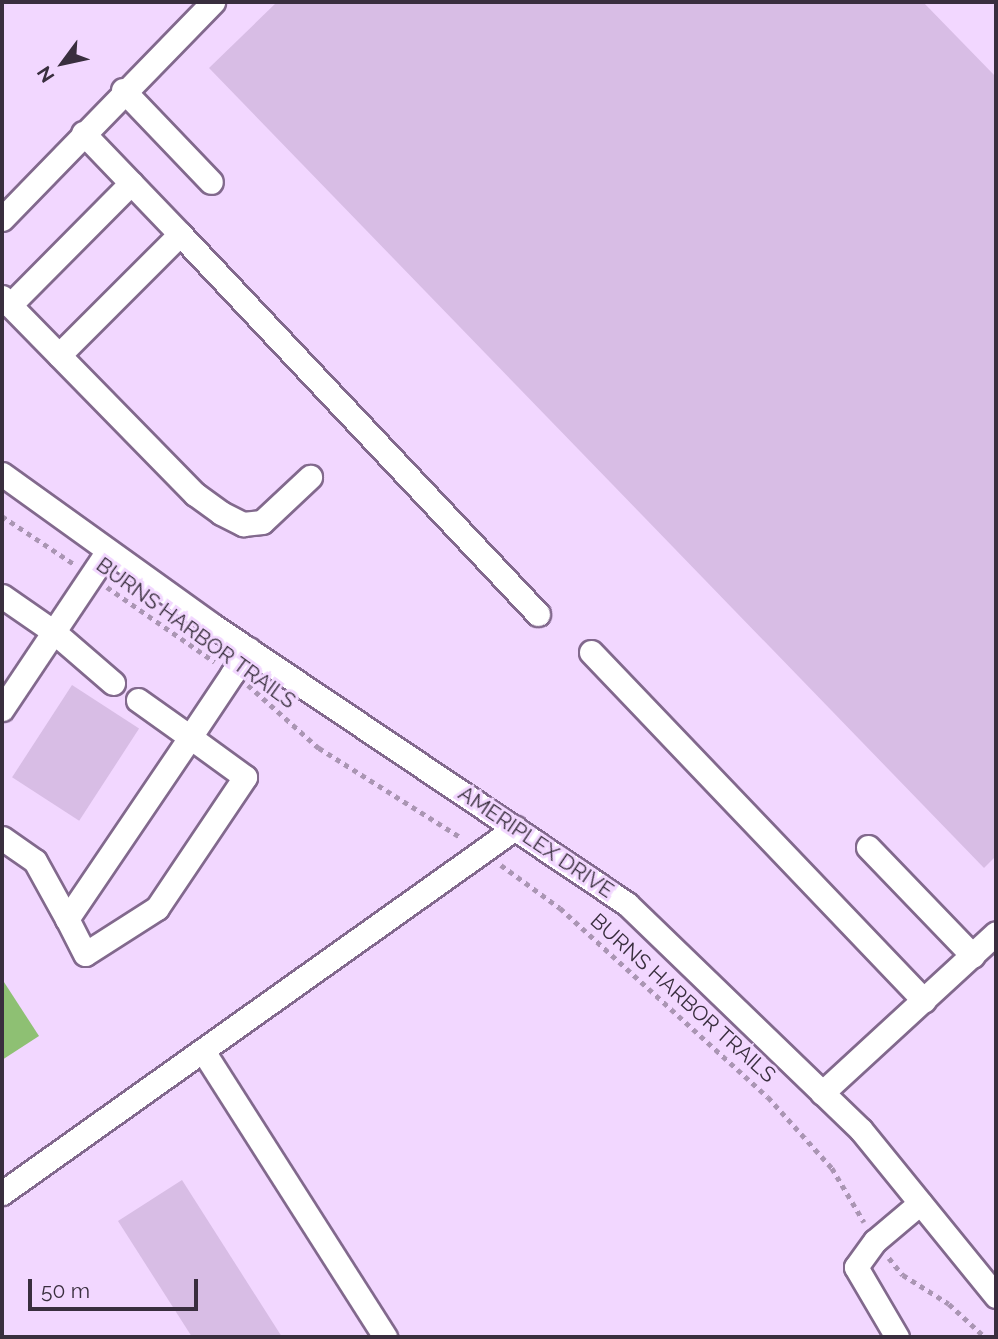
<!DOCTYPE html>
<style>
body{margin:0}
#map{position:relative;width:998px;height:1339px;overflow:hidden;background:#f2d7ff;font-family:Raleway,sans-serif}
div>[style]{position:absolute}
.green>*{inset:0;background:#8ec073}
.building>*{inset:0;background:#d8bde5;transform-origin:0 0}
.path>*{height:4.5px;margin-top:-2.25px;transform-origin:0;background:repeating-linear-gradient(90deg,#aa95b3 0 5px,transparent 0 10px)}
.roads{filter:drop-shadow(2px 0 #82698d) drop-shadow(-2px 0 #82698d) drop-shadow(0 2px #82698d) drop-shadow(0 -2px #82698d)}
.minor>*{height:23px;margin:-11.5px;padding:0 11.5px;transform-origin:11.5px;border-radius:11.5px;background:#fff}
span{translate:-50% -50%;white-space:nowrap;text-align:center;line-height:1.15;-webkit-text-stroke:6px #f2d7ff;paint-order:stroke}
.street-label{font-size:21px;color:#392e3e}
.frame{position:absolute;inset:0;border:4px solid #392e3e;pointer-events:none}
.north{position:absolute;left:28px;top:28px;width:70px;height:70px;-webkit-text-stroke:5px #f2d7ff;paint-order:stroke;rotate:237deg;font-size:19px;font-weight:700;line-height:28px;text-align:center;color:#392e3e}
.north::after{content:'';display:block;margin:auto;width:24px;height:32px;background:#392e3e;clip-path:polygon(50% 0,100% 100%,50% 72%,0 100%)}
.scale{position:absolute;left:28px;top:1279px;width:170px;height:32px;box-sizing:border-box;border:4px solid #392e3e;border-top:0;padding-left:9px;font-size:21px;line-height:24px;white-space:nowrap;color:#392e3e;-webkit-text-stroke:5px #f2d7ff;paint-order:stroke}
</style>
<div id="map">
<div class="green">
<i style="clip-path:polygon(2px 979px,39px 1036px,2px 1060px)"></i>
</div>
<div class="building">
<i style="clip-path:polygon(277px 2px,923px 2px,996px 77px,996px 856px,984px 868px,209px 68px)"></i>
<i style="left:72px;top:685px;width:80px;height:110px;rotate:33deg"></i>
<i style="clip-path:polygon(182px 1180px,282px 1337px,192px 1337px,118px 1221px)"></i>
</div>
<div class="path">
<i style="left:2px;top:516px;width:87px;rotate:33.7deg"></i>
<i style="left:107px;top:587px;width:131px;rotate:34.8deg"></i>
<i style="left:248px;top:685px;width:95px;rotate:41.6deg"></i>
<i style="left:319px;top:748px;width:169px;rotate:32.2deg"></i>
<i style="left:501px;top:865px;width:73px;rotate:36.1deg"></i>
<i style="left:560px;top:908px;width:281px;rotate:42.3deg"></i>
<i style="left:768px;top:1097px;width:96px;rotate:48deg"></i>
<i style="left:832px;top:1168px;width:63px;rotate:59.3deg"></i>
<i style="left:889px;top:1258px;width:22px;rotate:51deg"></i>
<i style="left:903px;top:1275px;width:54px;rotate:32.2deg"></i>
<i style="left:949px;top:1304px;width:49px;rotate:42.5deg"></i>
</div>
<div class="roads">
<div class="minor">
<i style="left:123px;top:90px;width:127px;rotate:46.3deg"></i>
<i style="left:2px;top:219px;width:303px;rotate:-45.8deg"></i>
<i style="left:180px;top:234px;width:522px;rotate:46.71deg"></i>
<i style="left:2px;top:297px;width:276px;rotate:45.6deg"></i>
<i style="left:195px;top:494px;width:32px;rotate:36deg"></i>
<i style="left:221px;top:513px;width:25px;rotate:27deg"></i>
<i style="left:243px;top:524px;width:19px;rotate:-6deg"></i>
<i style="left:262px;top:522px;width:66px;rotate:-43.2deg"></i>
<i style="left:10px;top:305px;width:172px;rotate:-45.2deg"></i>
<i style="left:59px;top:355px;width:171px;rotate:-45deg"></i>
<i style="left:180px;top:234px;width:140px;rotate:-133.8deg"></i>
<i style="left:2px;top:474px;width:259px;rotate:35.7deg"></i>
<i style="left:212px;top:625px;width:500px;rotate:33.91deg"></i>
<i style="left:627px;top:904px;width:325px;rotate:44deg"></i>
<i style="left:861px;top:1130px;width:214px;rotate:50.9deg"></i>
<i style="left:2px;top:596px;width:63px;rotate:34.7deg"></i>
<i style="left:54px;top:632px;width:78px;rotate:40.8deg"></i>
<i style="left:591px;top:652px;width:482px;rotate:46.3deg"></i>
<i style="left:138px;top:700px;width:64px;rotate:35.4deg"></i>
<i style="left:190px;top:737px;width:68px;rotate:36deg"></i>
<i style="left:245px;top:777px;width:158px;rotate:123.9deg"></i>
<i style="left:157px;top:908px;width:85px;rotate:147.4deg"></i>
<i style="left:85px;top:954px;width:39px;rotate:-117deg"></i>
<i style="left:67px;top:919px;width:220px;rotate:-55.9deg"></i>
<i style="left:190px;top:737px;width:76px;rotate:-56.3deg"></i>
<i style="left:232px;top:674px;width:30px;rotate:-56deg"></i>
<i style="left:2px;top:709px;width:189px;rotate:-56.2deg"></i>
<i style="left:2px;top:838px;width:40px;rotate:34.9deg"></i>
<i style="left:35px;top:861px;width:66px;rotate:61.1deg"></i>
<i style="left:868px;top:847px;width:151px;rotate:46.1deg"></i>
<i style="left:203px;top:1051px;width:339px;rotate:57.5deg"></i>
<i style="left:822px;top:1093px;width:236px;rotate:-42.6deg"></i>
<i style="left:2px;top:1193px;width:630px;rotate:-35.43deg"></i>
<i style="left:897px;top:1337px;width:81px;rotate:-120.4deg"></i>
<i style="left:856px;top:1267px;width:32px;rotate:-54deg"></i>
<i style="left:875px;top:1241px;width:59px;rotate:-40.2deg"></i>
</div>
</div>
<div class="street-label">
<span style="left:196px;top:633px;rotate:36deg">BURNS HARBOR TRAILS</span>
<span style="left:536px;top:842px;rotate:34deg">AMERIPLEX DRIVE</span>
<span style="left:683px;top:998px;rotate:42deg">BURNS HARBOR TRAILS</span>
</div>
<div class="frame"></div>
<div class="north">N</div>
<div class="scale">50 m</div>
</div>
